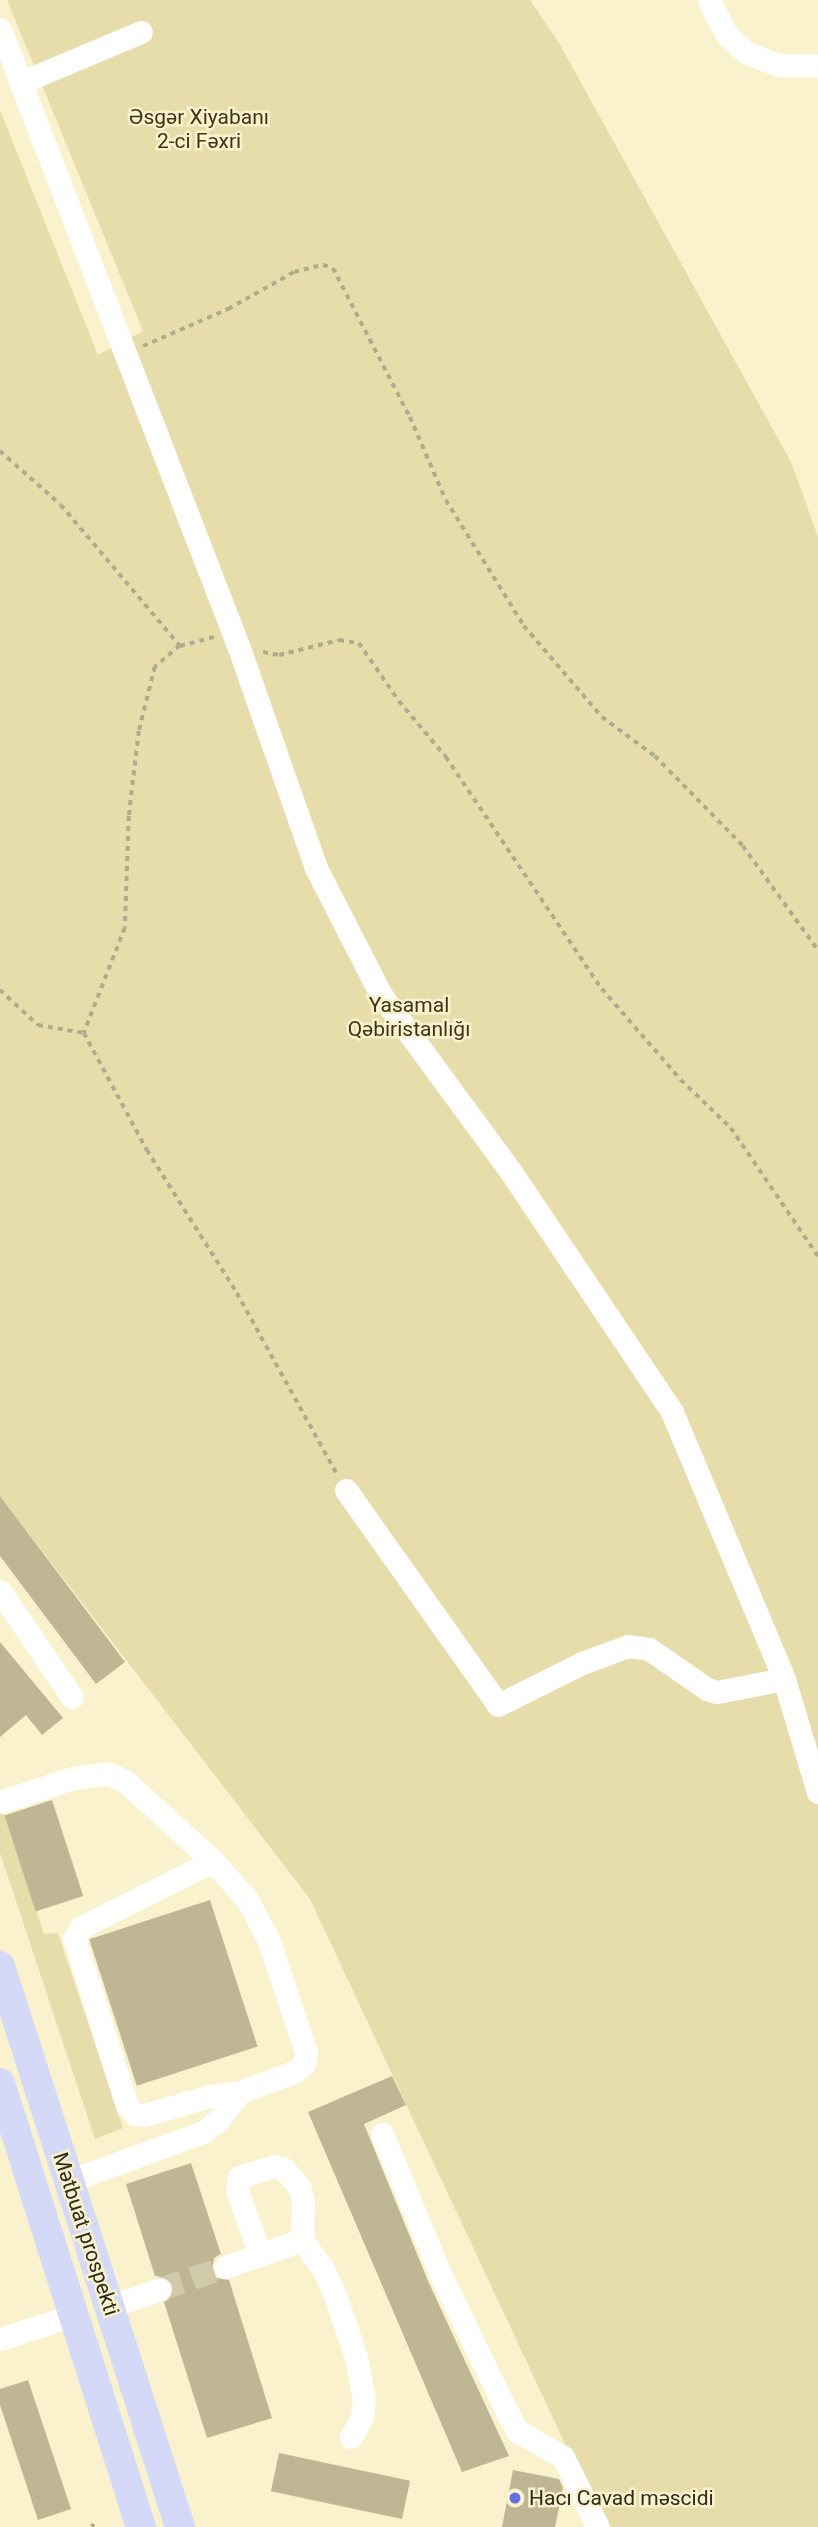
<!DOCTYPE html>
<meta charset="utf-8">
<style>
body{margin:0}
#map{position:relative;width:818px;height:2527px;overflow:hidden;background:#f9f2cd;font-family:Roboto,sans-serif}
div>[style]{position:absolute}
.green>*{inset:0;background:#e7ddab}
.building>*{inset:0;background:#bfb794;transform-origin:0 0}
.minor-tunnel>*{height:23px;margin-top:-11.5px;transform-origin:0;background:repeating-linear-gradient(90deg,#d0caaa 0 23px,transparent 0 34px)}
.path>*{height:3.5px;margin-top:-1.75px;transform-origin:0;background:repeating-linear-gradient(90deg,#b0ab8e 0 5px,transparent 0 10px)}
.minor>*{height:23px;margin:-11.5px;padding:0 11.5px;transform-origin:11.5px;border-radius:11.5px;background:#fff}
.major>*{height:30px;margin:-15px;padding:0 15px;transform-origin:15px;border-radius:15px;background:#d3d9f6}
.dots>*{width:19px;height:19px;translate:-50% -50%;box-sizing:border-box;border:4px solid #f9f2cd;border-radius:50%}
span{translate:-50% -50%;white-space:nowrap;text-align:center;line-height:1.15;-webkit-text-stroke:5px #f9f2cd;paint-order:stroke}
.park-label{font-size:21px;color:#3d3615}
.street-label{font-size:21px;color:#2e2b1d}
.poi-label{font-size:21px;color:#2e2b1d}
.left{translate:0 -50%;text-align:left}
</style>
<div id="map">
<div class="green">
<i style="clip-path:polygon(7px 0,530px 0,559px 43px,791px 462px,818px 537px,818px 2527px,604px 2527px,310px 1899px,0 1496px,0 110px,98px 355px,143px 331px)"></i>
<i style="clip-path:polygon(3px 1810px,44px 1934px,58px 1933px,123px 2128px,95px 2139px,0 1853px,0 1811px)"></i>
</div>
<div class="building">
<i style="clip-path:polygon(0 1496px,125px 1662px,96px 1684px,0 1556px)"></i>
<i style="clip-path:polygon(0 1642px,63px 1718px,42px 1735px,26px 1715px,0 1737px)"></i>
<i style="left:52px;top:1800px;width:101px;height:50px;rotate:72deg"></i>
<i style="left:210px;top:1900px;width:154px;height:127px;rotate:72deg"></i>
<i style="clip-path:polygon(392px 2076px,406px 2105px,364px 2124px,428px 2281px,509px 2456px,462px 2472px,308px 2112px)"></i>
<i style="clip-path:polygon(191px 2163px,221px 2254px,214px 2258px,212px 2271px,216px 2278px,229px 2280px,272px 2418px,207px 2438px,164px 2302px,171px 2298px,173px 2285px,169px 2278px,155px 2276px,126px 2184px)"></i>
<i style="clip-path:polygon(28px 2380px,71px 2509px,38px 2520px,0 2405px,0 2389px)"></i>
<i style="left:279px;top:2453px;width:134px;height:39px;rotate:12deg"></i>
<i style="clip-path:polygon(513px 2470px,559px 2479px,563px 2488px,555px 2527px,502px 2527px)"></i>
</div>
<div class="minor-tunnel">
<i style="left:160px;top:2289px;width:69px;rotate:-18.7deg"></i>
</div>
<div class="path">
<i style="left:143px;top:346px;width:93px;rotate:-23.5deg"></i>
<i style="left:228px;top:309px;width:76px;rotate:-29.3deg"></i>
<i style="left:294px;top:272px;width:30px;rotate:-14deg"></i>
<i style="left:323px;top:265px;width:10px;rotate:17deg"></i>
<i style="left:333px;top:268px;width:168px;rotate:62.7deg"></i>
<i style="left:410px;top:417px;width:90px;rotate:66.6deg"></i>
<i style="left:446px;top:500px;width:148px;rotate:58.2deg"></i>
<i style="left:524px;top:626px;width:120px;rotate:49.4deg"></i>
<i style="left:602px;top:717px;width:66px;rotate:36.3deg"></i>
<i style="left:655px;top:756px;width:126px;rotate:45.6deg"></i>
<i style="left:743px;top:846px;width:128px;rotate:54.2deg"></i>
<i style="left:0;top:451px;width:81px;rotate:41.5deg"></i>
<i style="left:61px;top:505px;width:185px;rotate:49.8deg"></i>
<i style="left:180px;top:646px;width:35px;rotate:-15deg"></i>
<i style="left:180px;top:646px;width:33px;rotate:140deg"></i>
<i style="left:155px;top:667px;width:66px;rotate:104deg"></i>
<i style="left:139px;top:731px;width:86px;rotate:96.7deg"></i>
<i style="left:129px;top:816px;width:112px;rotate:92deg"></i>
<i style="left:125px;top:928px;width:113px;rotate:111.3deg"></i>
<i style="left:84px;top:1033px;width:133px;rotate:61.7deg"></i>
<i style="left:147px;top:1150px;width:169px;rotate:57.8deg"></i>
<i style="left:237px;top:1293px;width:205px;rotate:61.1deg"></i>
<i style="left:263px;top:652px;width:16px;rotate:11deg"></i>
<i style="left:279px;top:655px;width:62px;rotate:-14deg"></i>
<i style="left:339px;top:640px;width:20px;rotate:9deg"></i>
<i style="left:359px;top:643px;width:70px;rotate:55.4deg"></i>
<i style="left:399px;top:701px;width:73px;rotate:50deg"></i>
<i style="left:446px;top:757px;width:280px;rotate:56.1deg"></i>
<i style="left:602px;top:989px;width:121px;rotate:49deg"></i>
<i style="left:681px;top:1080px;width:69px;rotate:43.8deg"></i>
<i style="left:731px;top:1128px;width:155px;rotate:55.8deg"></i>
<i style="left:0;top:990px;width:52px;rotate:42.6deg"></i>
<i style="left:38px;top:1025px;width:47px;rotate:9.9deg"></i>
<i style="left:92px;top:2527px;width:3px;rotate:-72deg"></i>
</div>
<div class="minor">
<i style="left:709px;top:0;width:39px;rotate:63deg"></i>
<i style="left:727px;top:35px;width:27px;rotate:42deg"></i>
<i style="left:747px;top:53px;width:34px;rotate:21deg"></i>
<i style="left:779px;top:65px;width:39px;rotate:1deg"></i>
<i style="left:0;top:29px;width:664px;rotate:68.89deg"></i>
<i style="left:239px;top:648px;width:233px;rotate:70.7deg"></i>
<i style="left:316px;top:868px;width:143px;rotate:62.9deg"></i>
<i style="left:381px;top:995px;width:220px;rotate:53.7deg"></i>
<i style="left:511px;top:1172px;width:289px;rotate:56.1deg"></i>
<i style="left:672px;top:1412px;width:290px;rotate:67.2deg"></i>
<i style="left:784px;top:1679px;width:118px;rotate:73.3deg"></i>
<i style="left:22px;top:82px;width:129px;rotate:-22.8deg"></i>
<i style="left:346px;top:1490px;width:263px;rotate:54.7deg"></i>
<i style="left:498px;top:1705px;width:94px;rotate:-26.6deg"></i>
<i style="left:582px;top:1663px;width:49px;rotate:-20.3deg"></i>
<i style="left:628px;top:1646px;width:21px;rotate:8deg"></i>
<i style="left:649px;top:1649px;width:70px;rotate:34.6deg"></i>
<i style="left:707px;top:1689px;width:10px;rotate:17deg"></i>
<i style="left:717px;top:1692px;width:68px;rotate:-11deg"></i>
<i style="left:0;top:1591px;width:128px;rotate:55.8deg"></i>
<i style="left:0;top:1802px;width:77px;rotate:-18.2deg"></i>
<i style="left:73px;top:1778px;width:34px;rotate:-8deg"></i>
<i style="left:107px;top:1773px;width:20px;rotate:24deg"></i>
<i style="left:125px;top:1781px;width:119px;rotate:42.3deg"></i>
<i style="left:213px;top:1861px;width:53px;rotate:48.8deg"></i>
<i style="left:248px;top:1901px;width:45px;rotate:62.3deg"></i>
<i style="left:269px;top:1941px;width:117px;rotate:71.6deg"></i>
<i style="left:306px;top:2052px;width:12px;rotate:99deg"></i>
<i style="left:304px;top:2064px;width:13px;rotate:141deg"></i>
<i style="left:294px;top:2072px;width:58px;rotate:159.7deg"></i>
<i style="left:240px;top:2092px;width:37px;rotate:128deg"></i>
<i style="left:217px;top:2121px;width:18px;rotate:142deg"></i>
<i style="left:203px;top:2132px;width:143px;rotate:159.9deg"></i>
<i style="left:213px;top:1861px;width:148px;rotate:153.4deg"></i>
<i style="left:81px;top:1927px;width:13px;rotate:122deg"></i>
<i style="left:74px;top:1938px;width:176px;rotate:72.5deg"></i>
<i style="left:127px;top:2106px;width:11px;rotate:45deg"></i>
<i style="left:135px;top:2114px;width:10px;rotate:6deg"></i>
<i style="left:145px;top:2115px;width:67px;rotate:-16.5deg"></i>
<i style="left:209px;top:2096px;width:31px;rotate:-7deg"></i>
<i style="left:382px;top:2134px;width:154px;rotate:67.4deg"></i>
<i style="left:441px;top:2276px;width:149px;rotate:64.1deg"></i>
<i style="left:506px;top:2410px;width:24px;rotate:62deg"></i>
<i style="left:517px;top:2431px;width:53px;rotate:29.5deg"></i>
<i style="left:563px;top:2457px;width:78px;rotate:63.4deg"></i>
<i style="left:260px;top:2255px;width:69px;rotate:-109.5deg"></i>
<i style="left:237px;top:2190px;width:13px;rotate:-81deg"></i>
<i style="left:239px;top:2177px;width:37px;rotate:-17deg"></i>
<i style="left:274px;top:2166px;width:10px;rotate:17deg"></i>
<i style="left:284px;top:2169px;width:23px;rotate:49deg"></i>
<i style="left:299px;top:2186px;width:15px;rotate:74deg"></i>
<i style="left:303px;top:2200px;width:40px;rotate:91.4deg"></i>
<i style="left:302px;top:2240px;width:36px;rotate:54deg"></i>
<i style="left:323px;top:2269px;width:29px;rotate:65deg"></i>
<i style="left:335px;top:2295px;width:65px;rotate:71.3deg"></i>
<i style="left:356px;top:2357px;width:43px;rotate:79.2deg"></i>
<i style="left:364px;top:2399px;width:18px;rotate:96deg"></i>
<i style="left:362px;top:2417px;width:23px;rotate:119deg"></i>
<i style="left:225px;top:2267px;width:82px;rotate:-19.3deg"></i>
<i style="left:109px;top:2307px;width:54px;rotate:-19.4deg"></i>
<i style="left:0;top:2339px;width:78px;rotate:-18deg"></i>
</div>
<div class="major">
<i style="left:0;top:1966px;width:589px;rotate:72.21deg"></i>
<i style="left:0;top:2083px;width:466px;rotate:72.4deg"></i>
</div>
<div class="dots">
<i style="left:515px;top:2498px;background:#646de6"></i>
</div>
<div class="park-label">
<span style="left:199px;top:129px">Əsgər Xiyabanı<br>2-ci Fəxri</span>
<span style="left:409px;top:1017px">Yasamal<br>Qəbiristanlığı</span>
</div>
<div class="street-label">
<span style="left:86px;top:2234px;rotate:72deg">Mətbuat prospekti</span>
</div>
<div class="poi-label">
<span class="left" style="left:529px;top:2498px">Hacı Cavad məscidi</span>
</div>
</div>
